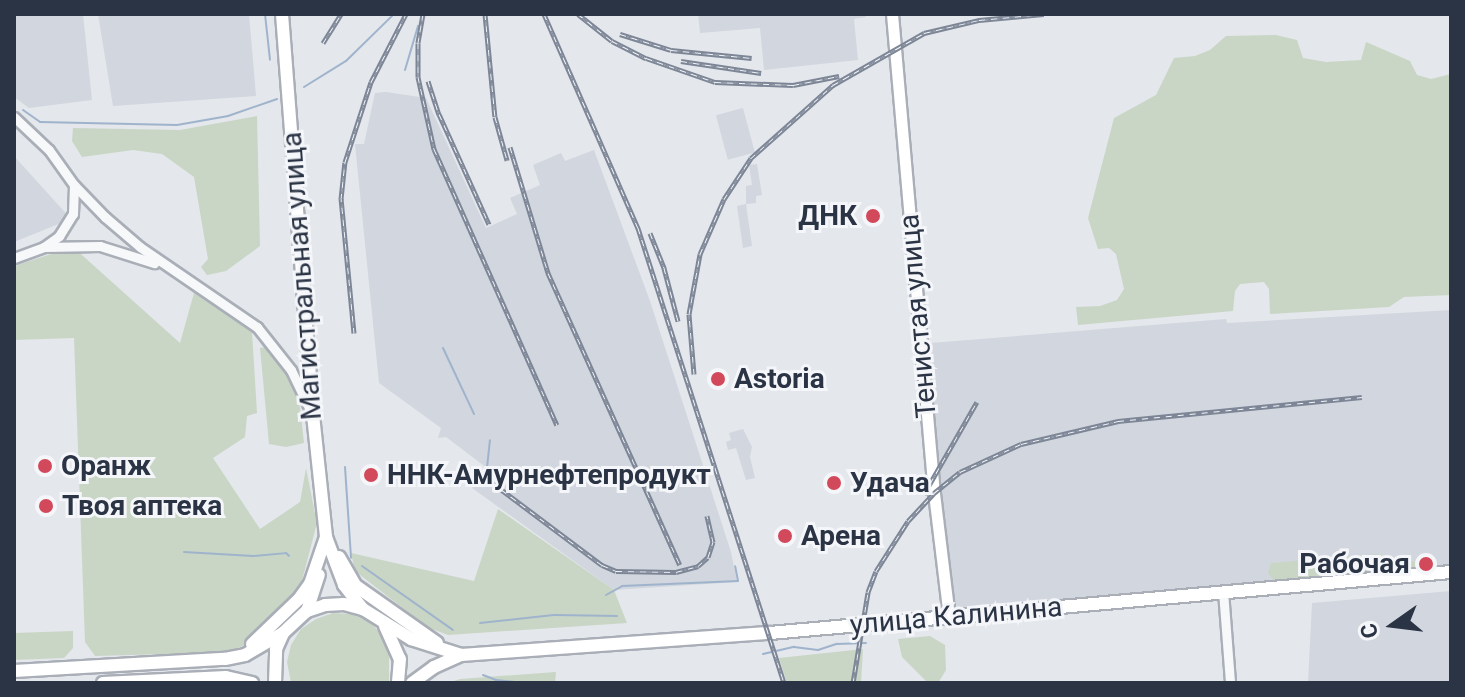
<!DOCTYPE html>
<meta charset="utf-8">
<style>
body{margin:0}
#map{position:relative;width:1465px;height:697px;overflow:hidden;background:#e4e7ec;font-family:Roboto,sans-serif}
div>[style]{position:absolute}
.built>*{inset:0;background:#d2d6de;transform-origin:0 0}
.green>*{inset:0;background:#c9d6c5}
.stream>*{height:2px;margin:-1px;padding:0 1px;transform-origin:1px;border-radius:1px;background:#9fb4cc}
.roads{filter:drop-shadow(2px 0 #a9aeb7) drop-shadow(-2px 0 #a9aeb7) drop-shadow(0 2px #a9aeb7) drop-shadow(0 -2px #a9aeb7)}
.tertiary>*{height:9px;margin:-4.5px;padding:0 4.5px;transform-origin:4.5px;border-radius:4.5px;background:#f7f8fa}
.secondary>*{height:11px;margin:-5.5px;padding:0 5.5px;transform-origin:5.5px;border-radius:5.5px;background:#fff}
.primary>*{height:12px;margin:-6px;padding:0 6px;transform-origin:6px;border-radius:6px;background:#fff}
.rail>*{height:5px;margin-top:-2.5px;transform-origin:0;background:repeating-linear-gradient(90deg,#f4f6f9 0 6px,#7d8696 0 12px);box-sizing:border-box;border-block:2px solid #7d8696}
.dots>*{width:22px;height:22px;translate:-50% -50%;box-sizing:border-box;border:4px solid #f4f6f9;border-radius:50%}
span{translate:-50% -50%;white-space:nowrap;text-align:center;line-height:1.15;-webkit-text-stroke:6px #f4f6f9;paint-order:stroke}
.poi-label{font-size:28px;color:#2b3445;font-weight:700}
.right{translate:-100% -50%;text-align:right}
.left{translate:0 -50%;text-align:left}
.street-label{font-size:28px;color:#2b3445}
.frame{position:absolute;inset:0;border:16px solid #2b3445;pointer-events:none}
.north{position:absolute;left:1353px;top:585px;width:80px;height:80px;-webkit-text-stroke:6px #f4f6f9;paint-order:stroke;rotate:256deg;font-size:22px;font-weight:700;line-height:32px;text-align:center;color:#2b3445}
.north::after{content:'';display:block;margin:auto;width:28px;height:36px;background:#2b3445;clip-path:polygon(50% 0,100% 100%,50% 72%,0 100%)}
</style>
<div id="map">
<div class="built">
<i style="clip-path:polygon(14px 14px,83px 14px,92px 100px,29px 108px,14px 97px)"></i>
<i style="clip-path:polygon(98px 14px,249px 14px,256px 96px,113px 106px)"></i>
<i style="clip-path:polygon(698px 14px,865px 14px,866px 17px,854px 19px,858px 60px,764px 70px,760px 28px,700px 33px)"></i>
<i style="clip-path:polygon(386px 92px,426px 98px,486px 228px,517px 214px,510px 198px,540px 185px,533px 165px,561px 153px,565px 161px,594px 150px,650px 301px,731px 552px,737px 582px,614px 590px,472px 488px,487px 468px,446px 437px,438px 438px,441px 428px,379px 383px,355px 144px,364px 144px,375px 93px)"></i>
<i style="left:743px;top:108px;width:46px;height:28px;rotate:75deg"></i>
<i style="clip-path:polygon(14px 156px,71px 219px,14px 242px)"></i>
<i style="clip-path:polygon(757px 164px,762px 195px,756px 196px,756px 203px,746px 204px,752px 246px,743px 248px,737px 206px,746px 204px,746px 186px,752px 185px,749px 165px)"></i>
<i style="clip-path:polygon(1451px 310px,1451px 570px,956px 608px,948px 601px,925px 347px,931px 343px,1226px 319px,1227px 323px)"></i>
<i style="clip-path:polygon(743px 429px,752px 447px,750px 457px,755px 478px,746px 480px,736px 448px,728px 450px,726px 442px,731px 440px,729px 433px)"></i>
<i style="clip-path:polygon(1451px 591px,1451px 683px,1308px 683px,1312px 603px)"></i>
</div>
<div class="green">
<i style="clip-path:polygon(1276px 35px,1297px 40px,1303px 58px,1326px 62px,1361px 60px,1366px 42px,1410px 61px,1417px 75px,1431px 79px,1451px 74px,1451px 295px,1404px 297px,1389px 307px,1270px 314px,1269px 289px,1264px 282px,1240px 284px,1235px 291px,1233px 311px,1078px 325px,1076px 307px,1100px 306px,1117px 300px,1124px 289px,1116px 254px,1109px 248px,1098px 249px,1088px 218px,1114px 118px,1156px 95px,1174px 58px,1195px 56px,1210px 50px,1226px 36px)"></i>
<i style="clip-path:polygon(257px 116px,260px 246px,226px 271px,207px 275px,201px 267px,208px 259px,194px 177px,162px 154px,133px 150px,82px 157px,72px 141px,73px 128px,180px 130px)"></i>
<i style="clip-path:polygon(73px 247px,180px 343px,194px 293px,252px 332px,257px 413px,247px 416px,245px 437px,213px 458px,260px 529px,300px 502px,306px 468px,317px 523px,299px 592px,250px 642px,236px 649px,206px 653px,95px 656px,85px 642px,74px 338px,14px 340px,14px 266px)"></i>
<i style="clip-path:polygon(271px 346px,289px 375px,300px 407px,304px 443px,286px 447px,269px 444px,260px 348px)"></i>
<i style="clip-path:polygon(498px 509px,614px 590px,627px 623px,448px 635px,427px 627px,355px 571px,351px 553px,474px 581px)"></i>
<i style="clip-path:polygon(1377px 554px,1415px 562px,1436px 560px,1437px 569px,1276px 584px,1268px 573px,1271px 563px)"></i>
<i style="clip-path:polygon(333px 613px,351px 614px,368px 621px,381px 633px,389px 649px,389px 683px,291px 683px,287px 662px,291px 645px,301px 629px,316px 619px)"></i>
<i style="clip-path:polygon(73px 631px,73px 648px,64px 658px,14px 660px,14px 633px)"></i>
<i style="clip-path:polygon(930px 636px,945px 645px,946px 670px,938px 683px,928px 683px,902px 657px,898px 639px)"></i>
<i style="clip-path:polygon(863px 649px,861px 683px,787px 683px,779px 658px)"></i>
<i style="clip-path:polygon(556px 672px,555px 683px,448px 683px,460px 679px)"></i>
</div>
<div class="stream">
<i style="left:265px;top:14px;width:46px;rotate:83.8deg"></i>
<i style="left:405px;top:70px;width:46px;rotate:-73.5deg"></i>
<i style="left:304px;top:87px;width:49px;rotate:-31.8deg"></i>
<i style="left:346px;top:61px;width:67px;rotate:-44.4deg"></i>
<i style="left:23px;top:110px;width:21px;rotate:35deg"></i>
<i style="left:40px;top:122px;width:137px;rotate:1.3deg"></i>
<i style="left:177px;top:125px;width:52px;rotate:-10deg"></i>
<i style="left:228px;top:116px;width:52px;rotate:-19.1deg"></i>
<i style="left:443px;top:348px;width:73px;rotate:64.8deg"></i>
<i style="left:345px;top:467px;width:91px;rotate:86.2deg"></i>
<i style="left:487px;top:468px;width:28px;rotate:-84deg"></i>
<i style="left:184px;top:552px;width:69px;rotate:3.3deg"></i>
<i style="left:253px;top:556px;width:33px;rotate:-5deg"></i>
<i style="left:286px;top:553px;width:4px;rotate:45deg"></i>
<i style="left:362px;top:566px;width:111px;rotate:35.1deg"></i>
<i style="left:606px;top:595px;width:18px;rotate:-29deg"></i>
<i style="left:622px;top:586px;width:116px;rotate:-2.5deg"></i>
<i style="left:738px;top:581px;width:15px;rotate:-101deg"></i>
<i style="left:480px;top:623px;width:74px;rotate:-6.2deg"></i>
<i style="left:554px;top:615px;width:63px;rotate:0.9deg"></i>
<i style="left:763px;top:654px;width:32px;rotate:-13deg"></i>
<i style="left:794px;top:647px;width:24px;rotate:7deg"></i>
<i style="left:818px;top:650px;width:20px;rotate:-18deg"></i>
<i style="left:837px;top:644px;width:29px;rotate:-2deg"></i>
<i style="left:483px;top:675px;width:14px;rotate:21deg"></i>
<i style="left:496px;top:680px;width:29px;rotate:6deg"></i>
<i style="left:544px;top:683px;width:2px"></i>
</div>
<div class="roads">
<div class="tertiary">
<i style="left:14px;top:117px;width:48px;rotate:43.3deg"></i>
<i style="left:49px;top:150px;width:43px;rotate:54.5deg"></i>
<i style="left:74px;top:185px;width:45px;rotate:45.9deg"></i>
<i style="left:105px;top:217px;width:46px;rotate:40.6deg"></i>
<i style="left:140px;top:247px;width:142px;rotate:34.4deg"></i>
<i style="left:257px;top:327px;width:55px;rotate:51.7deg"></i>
<i style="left:291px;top:370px;width:47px;rotate:64.5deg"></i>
<i style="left:44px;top:247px;width:56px;rotate:-1deg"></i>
<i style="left:100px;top:246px;width:57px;rotate:17.5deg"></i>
<i style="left:14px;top:258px;width:32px;rotate:-20deg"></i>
<i style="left:44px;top:247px;width:19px;rotate:-36deg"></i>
<i style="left:59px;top:236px;width:26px;rotate:-58deg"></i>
<i style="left:73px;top:214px;width:29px;rotate:-88deg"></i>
<i style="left:1223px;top:591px;width:92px;rotate:85.6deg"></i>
</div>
<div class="secondary">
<i style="left:892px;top:14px;width:481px;rotate:85deg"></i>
<i style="left:934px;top:493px;width:125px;rotate:83.1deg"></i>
</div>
<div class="primary">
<i style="left:282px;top:14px;width:402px;rotate:85.6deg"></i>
<i style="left:313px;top:415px;width:123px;rotate:83.9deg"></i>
<i style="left:326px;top:537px;width:51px;rotate:69.4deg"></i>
<i style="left:344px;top:585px;width:31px;rotate:52deg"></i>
<i style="left:339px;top:557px;width:34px;rotate:60deg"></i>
<i style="left:356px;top:586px;width:99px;rotate:35.1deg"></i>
<i style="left:307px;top:611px;width:38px;rotate:-72deg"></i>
<i style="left:385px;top:626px;width:36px;rotate:66deg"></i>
<i style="left:400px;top:659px;width:24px;rotate:95deg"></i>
<i style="left:252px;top:644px;width:65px;rotate:-43.8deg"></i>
<i style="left:299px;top:599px;width:19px;rotate:-54deg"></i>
<i style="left:310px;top:584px;width:50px;rotate:-71.2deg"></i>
<i style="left:14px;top:671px;width:211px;rotate:-3.3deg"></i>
<i style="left:225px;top:659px;width:20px;rotate:-11deg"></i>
<i style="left:245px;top:655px;width:44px;rotate:-30.1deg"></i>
<i style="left:103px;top:683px;width:123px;rotate:-2.8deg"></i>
<i style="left:226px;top:677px;width:27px;rotate:13deg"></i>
<i style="left:275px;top:683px;width:34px;rotate:-88deg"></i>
<i style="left:276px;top:649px;width:17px;rotate:-66deg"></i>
<i style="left:283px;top:633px;width:33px;rotate:-43deg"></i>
<i style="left:307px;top:611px;width:19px;rotate:-18deg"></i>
<i style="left:325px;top:605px;width:19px;rotate:-3deg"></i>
<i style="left:344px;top:604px;width:20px;rotate:15deg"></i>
<i style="left:363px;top:609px;width:57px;rotate:32deg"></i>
<i style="left:411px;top:639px;width:52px;rotate:17.7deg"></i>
<i style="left:461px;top:655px;width:310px;rotate:-4.1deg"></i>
<i style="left:770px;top:633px;width:684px;rotate:-5.12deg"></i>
<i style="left:412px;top:683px;width:27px;rotate:-36deg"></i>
<i style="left:434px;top:667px;width:30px;rotate:-24deg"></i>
</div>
</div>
<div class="rail">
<i style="left:423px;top:14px;width:29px;rotate:100deg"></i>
<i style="left:418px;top:43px;width:34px;rotate:90deg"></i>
<i style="left:418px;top:77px;width:74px;rotate:77.5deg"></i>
<i style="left:434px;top:149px;width:302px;rotate:66deg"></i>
<i style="left:485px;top:14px;width:103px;rotate:84.5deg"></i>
<i style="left:495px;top:117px;width:45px;rotate:74.4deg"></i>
<i style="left:544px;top:14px;width:234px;rotate:66.3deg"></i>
<i style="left:638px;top:228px;width:478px;rotate:72.2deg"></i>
<i style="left:578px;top:14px;width:43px;rotate:38.5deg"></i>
<i style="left:612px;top:41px;width:38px;rotate:27deg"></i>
<i style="left:646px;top:58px;width:73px;rotate:19.2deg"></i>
<i style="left:715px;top:82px;width:78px;rotate:2.2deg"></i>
<i style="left:793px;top:85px;width:47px;rotate:-11.1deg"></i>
<i style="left:620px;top:34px;width:53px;rotate:17.4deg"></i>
<i style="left:671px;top:50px;width:81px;rotate:5.6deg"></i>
<i style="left:323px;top:43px;width:34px;rotate:-58deg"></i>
<i style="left:681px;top:61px;width:81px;rotate:8.5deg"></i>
<i style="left:428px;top:81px;width:35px;rotate:72deg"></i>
<i style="left:439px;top:114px;width:121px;rotate:65.6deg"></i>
<i style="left:510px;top:147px;width:132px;rotate:73.2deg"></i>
<i style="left:548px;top:273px;width:320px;rotate:65.7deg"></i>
<i style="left:650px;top:233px;width:38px;rotate:68deg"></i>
<i style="left:664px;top:268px;width:55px;rotate:75.2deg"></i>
<i style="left:354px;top:333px;width:135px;rotate:-95.5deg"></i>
<i style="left:341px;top:199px;width:37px;rotate:-84deg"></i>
<i style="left:345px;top:162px;width:84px;rotate:-72deg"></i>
<i style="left:371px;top:82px;width:76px;rotate:-62.8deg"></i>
<i style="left:694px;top:374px;width:60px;rotate:-94.8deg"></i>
<i style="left:689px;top:314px;width:61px;rotate:-79.6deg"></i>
<i style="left:700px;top:254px;width:60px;rotate:-66.4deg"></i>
<i style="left:724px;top:199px;width:49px;rotate:-56.6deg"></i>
<i style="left:751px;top:158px;width:110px;rotate:-41.7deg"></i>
<i style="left:833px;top:85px;width:105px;rotate:-29.7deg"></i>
<i style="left:924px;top:33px;width:57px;rotate:-13.3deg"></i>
<i style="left:979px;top:20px;width:65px;rotate:-5.3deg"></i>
<i style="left:482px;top:475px;width:150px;rotate:36.9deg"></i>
<i style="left:602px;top:565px;width:15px;rotate:23deg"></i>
<i style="left:616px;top:571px;width:60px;rotate:1deg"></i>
<i style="left:676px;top:572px;width:23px;rotate:-15deg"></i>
<i style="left:698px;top:566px;width:13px;rotate:-42deg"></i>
<i style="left:708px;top:557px;width:16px;rotate:-72deg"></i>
<i style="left:713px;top:542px;width:27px;rotate:-103deg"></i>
<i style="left:924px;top:494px;width:106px;rotate:-60.1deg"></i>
<i style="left:853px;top:683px;width:92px;rotate:-80.6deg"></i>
<i style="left:868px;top:592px;width:22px;rotate:-69deg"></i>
<i style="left:876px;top:571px;width:59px;rotate:-57.4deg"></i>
<i style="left:908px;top:521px;width:38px;rotate:-47deg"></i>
<i style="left:934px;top:493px;width:33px;rotate:-39deg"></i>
<i style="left:960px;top:472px;width:67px;rotate:-24.7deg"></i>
<i style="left:1021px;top:444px;width:100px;rotate:-13.3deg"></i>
<i style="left:1118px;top:421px;width:245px;rotate:-5.6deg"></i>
</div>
<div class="dots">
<i style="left:873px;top:216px;background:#d1495b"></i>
<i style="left:718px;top:379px;background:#d1495b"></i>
<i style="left:45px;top:466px;background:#d1495b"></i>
<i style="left:371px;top:475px;background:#d1495b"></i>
<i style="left:834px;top:483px;background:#d1495b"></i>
<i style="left:46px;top:506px;background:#d1495b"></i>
<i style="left:785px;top:536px;background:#d1495b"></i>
<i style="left:1426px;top:564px;background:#d1495b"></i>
</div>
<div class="poi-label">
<span class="right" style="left:857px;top:216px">ДНК</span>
<span class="left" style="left:734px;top:379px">Astoria</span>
<span class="left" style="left:61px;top:466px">Оранж</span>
<span class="left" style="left:387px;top:475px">ННК-Амурнефтепродукт</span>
<span class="left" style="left:850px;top:483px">Удача</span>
<span class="left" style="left:62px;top:506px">Твоя аптека</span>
<span class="left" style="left:801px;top:536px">Арена</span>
<span class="right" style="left:1410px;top:564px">Рабочая</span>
</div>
<div class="street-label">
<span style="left:302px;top:276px;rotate:-94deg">Магистральная улица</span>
<span style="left:918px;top:316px;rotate:-95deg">Тенистая улица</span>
<span style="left:956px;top:616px;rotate:-5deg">улица Калинина</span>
</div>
<div class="frame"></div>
<div class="north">С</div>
</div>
